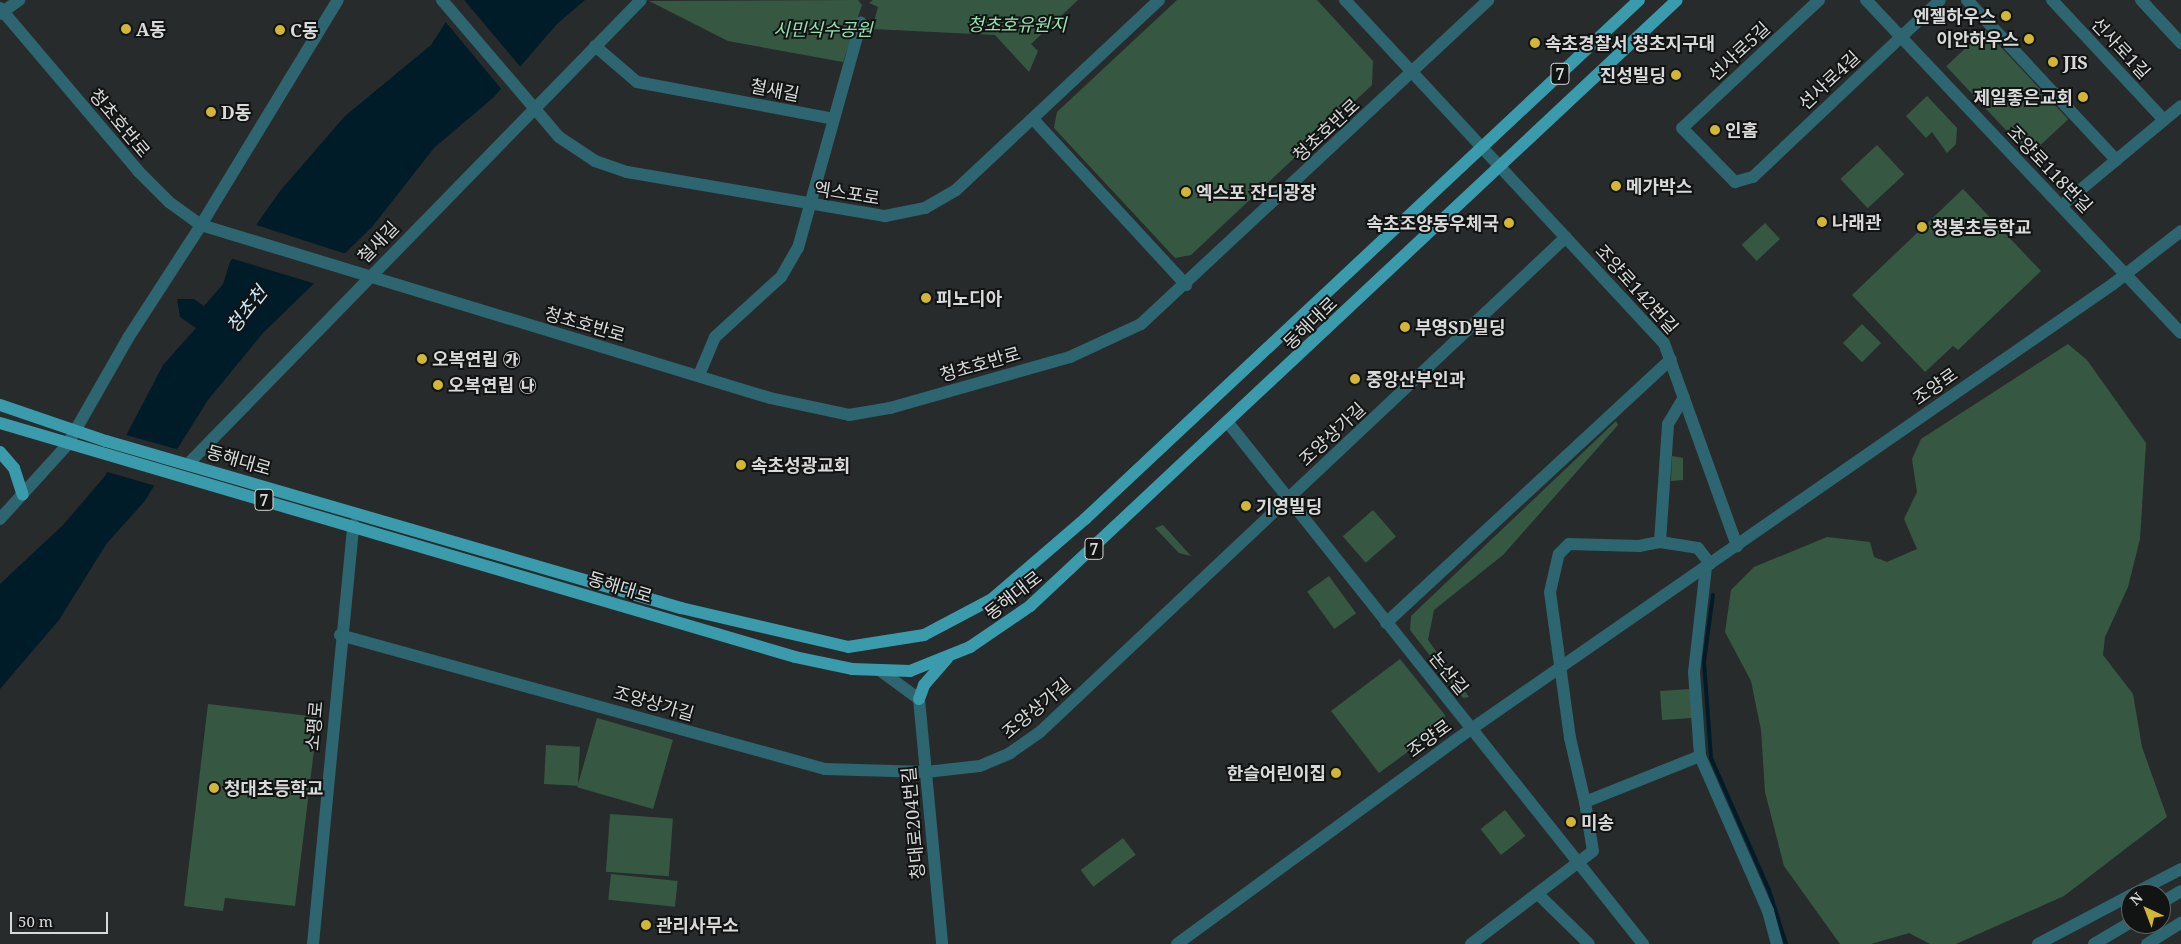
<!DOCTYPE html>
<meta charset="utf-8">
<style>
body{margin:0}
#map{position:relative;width:2181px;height:944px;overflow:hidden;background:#282b2b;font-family:"Noto Serif","Noto Sans KR",serif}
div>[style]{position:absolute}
.green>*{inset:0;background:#365842;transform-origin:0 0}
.water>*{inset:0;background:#001c29}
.pier>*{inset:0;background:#282b2b}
.stream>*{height:4px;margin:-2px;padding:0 2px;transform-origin:2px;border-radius:2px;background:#001c29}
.minor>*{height:12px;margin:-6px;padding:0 6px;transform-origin:6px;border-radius:6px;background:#2d6570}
.tertiary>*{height:12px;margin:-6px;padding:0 6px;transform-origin:6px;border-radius:6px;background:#2d6570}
.primary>*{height:12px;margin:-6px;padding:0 6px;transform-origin:6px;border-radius:6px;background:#3a9bac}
.dots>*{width:14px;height:14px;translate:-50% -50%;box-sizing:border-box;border:2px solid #121313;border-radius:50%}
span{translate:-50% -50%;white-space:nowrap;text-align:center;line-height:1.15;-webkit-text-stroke:4px #121313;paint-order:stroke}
.shield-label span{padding:1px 4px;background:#121313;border:1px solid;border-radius:4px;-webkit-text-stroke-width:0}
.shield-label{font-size:16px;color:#d8dada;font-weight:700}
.poi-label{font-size:18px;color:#d8dada;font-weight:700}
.right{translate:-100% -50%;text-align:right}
.left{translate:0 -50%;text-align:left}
.park-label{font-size:18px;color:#96e3af;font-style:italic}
.street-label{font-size:18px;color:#d8dada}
.water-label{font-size:19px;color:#c9eafc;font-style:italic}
.north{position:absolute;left:2121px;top:884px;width:50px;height:50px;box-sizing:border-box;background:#121313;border:1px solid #616363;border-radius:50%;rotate:317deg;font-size:14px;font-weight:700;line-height:20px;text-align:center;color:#d8dada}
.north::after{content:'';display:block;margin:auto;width:18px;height:22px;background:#d2b736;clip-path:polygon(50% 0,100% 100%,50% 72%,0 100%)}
.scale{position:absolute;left:10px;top:912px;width:98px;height:22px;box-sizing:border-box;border:2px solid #d8dada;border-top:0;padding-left:6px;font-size:15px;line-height:18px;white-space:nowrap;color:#d8dada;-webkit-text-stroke:4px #121313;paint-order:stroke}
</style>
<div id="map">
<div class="green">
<i style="clip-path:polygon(858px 0,862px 5px,843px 62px,728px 41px,649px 1px)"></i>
<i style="clip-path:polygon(873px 0,1078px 0,1031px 44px,1038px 51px,1029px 72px,995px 35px,872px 29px,878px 7px,869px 3px)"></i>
<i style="clip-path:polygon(1177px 0,1317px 0,1373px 61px,1372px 85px,1191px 255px,1175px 258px,1054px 128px,1057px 112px)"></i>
<i style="left:1985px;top:30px;width:122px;height:53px;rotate:47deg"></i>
<i style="clip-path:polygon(1927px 96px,1957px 128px,1956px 144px,1947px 153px,1932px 132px,1926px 138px,1906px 116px)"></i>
<i style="left:1877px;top:145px;width:40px;height:50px;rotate:47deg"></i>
<i style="clip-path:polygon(1963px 189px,2041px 271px,1958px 350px,1953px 346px,1925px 372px,1852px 295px)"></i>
<i style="left:1765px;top:223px;width:22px;height:32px;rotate:47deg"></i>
<i style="left:1862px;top:324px;width:27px;height:27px;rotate:45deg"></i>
<i style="clip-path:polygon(2068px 344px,2087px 360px,2146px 443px,2140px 539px,2128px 587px,2105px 637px,2103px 655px,2133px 694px,2142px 747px,2167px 817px,2064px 896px,1956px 944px,1930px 944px,1909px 933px,1871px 944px,1840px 944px,1784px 866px,1765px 792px,1761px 730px,1751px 681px,1725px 632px,1731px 590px,1754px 567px,1827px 537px,1870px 542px,1874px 557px,1887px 562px,1917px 549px,1904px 519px,1917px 492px,1912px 459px,1921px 439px)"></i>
<i style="clip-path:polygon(1616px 421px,1618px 425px,1503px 555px,1434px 610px,1428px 640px,1469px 697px,1463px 698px,1410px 630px,1411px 616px)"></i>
<i style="clip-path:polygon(1672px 456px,1683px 458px,1683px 480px,1671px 481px)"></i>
<i style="left:1373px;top:510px;width:35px;height:40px;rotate:49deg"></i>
<i style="clip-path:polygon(1163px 525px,1191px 556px,1179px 553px,1155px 528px)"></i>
<i style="left:1329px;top:576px;width:46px;height:27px;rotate:54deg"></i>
<i style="clip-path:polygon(1400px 659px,1445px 715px,1443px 726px,1379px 773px,1331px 711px)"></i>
<i style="left:1690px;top:689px;width:29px;height:30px;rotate:86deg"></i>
<i style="clip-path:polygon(208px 704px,318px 717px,295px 906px,225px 898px,223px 911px,184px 906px)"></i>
<i style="left:597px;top:718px;width:79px;height:72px;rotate:16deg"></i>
<i style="left:546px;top:745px;width:34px;height:39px;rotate:3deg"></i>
<i style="left:1505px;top:810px;width:33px;height:31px;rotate:52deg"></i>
<i style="left:610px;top:814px;width:63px;height:58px;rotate:4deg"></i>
<i style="left:1123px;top:838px;width:21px;height:53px;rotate:53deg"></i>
<i style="left:611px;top:874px;width:67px;height:26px;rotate:6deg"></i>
</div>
<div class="water">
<i style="clip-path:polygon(460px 0,585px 0,557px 24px,494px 97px,434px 148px,372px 227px,263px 333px,208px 400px,144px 502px,107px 543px,59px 620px,0 689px,0 584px,63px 525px,105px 476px,163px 365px,196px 328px,180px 317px,177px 299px,194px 299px,204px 306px,223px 284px,230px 262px,280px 191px,345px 116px,431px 45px)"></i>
</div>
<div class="pier">
<i style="clip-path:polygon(457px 0,464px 0,523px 70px,503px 91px,444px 20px)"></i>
<i style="clip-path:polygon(253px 224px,343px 253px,347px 253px,316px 284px,230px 258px)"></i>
<i style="clip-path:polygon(122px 434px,180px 450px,156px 486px,104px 471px)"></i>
</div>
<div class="stream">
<i style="left:1713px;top:595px;width:68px;rotate:97.7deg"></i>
<i style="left:1704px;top:662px;width:96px;rotate:85.8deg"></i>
<i style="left:1711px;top:758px;width:144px;rotate:66.3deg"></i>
<i style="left:1769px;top:890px;width:57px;rotate:72.5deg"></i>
</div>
<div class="minor">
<i style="left:442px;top:0;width:180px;rotate:49.5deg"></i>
<i style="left:559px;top:137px;width:43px;rotate:33.7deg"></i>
<i style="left:595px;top:161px;width:34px;rotate:19deg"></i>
<i style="left:627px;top:172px;width:262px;rotate:9.7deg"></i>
<i style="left:885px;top:216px;width:41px;rotate:-11.3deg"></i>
<i style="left:925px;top:208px;width:36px;rotate:-30deg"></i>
<i style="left:956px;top:190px;width:278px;rotate:-43.1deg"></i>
<i style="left:1345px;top:0;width:468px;rotate:47.1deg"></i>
<i style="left:1664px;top:343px;width:216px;rotate:70.2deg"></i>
<i style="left:1819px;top:0;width:187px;rotate:136.9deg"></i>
<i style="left:1682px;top:128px;width:76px;rotate:45.5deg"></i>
<i style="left:1735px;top:182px;width:19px;rotate:-16deg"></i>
<i style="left:1753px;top:177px;width:257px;rotate:-43.4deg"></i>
<i style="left:1866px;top:0;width:458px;rotate:46.6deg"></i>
<i style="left:1967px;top:0;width:219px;rotate:47deg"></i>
<i style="left:2052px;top:0;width:164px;rotate:47deg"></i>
<i style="left:2141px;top:0;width:59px;rotate:47.1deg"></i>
<i style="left:0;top:14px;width:24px;rotate:-36deg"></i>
<i style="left:595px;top:46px;width:55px;rotate:40.6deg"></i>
<i style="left:637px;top:82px;width:200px;rotate:10.6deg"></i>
<i style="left:1033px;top:119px;width:226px;rotate:47.3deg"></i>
<i style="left:2061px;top:206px;width:156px;rotate:-39.8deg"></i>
<i style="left:201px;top:225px;width:263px;rotate:-58.7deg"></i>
<i style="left:699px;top:375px;width:41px;rotate:-67.2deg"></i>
<i style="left:715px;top:337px;width:89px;rotate:-42.3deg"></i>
<i style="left:781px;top:277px;width:34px;rotate:-60deg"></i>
<i style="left:798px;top:248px;width:234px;rotate:-74.4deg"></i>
<i style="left:188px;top:464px;width:648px;rotate:-45.69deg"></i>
<i style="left:1660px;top:542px;width:38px;rotate:9deg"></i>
<i style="left:1698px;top:548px;width:20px;rotate:53deg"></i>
<i style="left:1706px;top:567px;width:106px;rotate:96.5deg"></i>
<i style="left:1694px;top:672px;width:84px;rotate:85.9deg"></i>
<i style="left:1700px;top:756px;width:169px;rotate:66.3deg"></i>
<i style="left:1768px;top:911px;width:34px;rotate:75deg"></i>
<i style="left:1386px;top:623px;width:388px;rotate:-42.8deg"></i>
<i style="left:340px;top:635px;width:503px;rotate:15.44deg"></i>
<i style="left:825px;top:769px;width:101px;rotate:1.7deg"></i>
<i style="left:926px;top:772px;width:54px;rotate:-6.3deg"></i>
<i style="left:980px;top:766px;width:33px;rotate:-23deg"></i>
<i style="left:1010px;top:753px;width:37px;rotate:-35deg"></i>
<i style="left:1040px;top:732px;width:722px;rotate:-43.26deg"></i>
<i style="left:882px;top:672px;width:46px;rotate:36.1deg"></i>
<i style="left:919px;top:699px;width:246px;rotate:84.6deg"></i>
<i style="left:1585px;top:802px;width:66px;rotate:-103.2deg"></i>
<i style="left:1570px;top:738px;width:147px;rotate:-97.8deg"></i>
<i style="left:1550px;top:592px;width:39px;rotate:-77deg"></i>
<i style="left:1559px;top:554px;width:14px;rotate:-45deg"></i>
<i style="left:1569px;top:544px;width:70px;rotate:1.6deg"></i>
<i style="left:1639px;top:546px;width:21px;rotate:-11deg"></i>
<i style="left:1660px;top:542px;width:118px;rotate:-86.1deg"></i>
<i style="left:1668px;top:424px;width:31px;rotate:-59deg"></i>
<i style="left:1538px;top:894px;width:71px;rotate:44.4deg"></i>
<i style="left:1471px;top:944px;width:153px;rotate:-37.3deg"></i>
<i style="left:1593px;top:851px;width:50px;rotate:-99.3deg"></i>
<i style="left:1585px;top:802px;width:124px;rotate:-21.8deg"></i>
</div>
<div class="tertiary">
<i style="left:0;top:8px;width:214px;rotate:49.7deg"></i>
<i style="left:138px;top:171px;width:44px;rotate:45deg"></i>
<i style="left:169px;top:202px;width:39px;rotate:36deg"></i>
<i style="left:201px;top:225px;width:595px;rotate:16.91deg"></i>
<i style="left:770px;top:398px;width:81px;rotate:12.1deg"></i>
<i style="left:849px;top:415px;width:42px;rotate:-9.7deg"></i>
<i style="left:890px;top:408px;width:187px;rotate:-15.8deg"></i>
<i style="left:1070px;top:357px;width:78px;rotate:-24.9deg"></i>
<i style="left:1141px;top:324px;width:475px;rotate:-43deg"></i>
<i style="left:1229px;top:424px;width:665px;rotate:51.47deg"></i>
<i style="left:0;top:519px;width:100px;rotate:-47.8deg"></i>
<i style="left:67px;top:445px;width:123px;rotate:-60.3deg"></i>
<i style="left:128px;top:338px;width:135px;rotate:-57.1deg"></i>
<i style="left:2133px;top:894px;width:54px;rotate:-27.5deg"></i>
<i style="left:2161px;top:903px;width:23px;rotate:-31deg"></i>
<i style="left:313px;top:944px;width:421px;rotate:-84.5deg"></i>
<i style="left:1177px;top:944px;width:343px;rotate:-36.2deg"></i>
<i style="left:1454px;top:741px;width:802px;rotate:-34.74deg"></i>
<i style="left:2113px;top:284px;width:86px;rotate:-37.9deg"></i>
<i style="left:2038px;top:944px;width:105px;rotate:-27.8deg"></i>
<i style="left:2094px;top:944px;width:43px;rotate:-30.7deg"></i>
<i style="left:2147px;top:944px;width:40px;rotate:-32deg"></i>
</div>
<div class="primary">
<i style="left:0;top:405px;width:112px;rotate:18.8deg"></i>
<i style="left:106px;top:441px;width:599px;rotate:16.2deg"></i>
<i style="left:681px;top:608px;width:171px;rotate:13.1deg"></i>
<i style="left:848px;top:647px;width:77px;rotate:-9deg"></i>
<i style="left:924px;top:635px;width:77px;rotate:-27.9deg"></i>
<i style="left:992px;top:599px;width:123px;rotate:-40.7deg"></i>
<i style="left:1085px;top:519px;width:759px;rotate:-43.13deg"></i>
<i style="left:0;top:423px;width:829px;rotate:16.4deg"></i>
<i style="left:795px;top:657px;width:58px;rotate:11.9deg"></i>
<i style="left:852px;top:669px;width:58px;rotate:2deg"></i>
<i style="left:910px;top:671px;width:65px;rotate:-21.8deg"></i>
<i style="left:970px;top:647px;width:73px;rotate:-34.3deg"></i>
<i style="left:1030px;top:606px;width:886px;rotate:-43.13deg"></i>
<i style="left:0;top:452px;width:21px;rotate:49deg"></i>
<i style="left:14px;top:468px;width:28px;rotate:72deg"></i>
<i style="left:919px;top:699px;width:15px;rotate:-70deg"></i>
<i style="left:924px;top:685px;width:35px;rotate:-49deg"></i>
</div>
<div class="dots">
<i style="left:2006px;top:16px;background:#d2b736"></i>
<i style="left:126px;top:29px;background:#d2b736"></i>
<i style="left:280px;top:30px;background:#d2b736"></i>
<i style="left:2029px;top:39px;background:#d2b736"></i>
<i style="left:1535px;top:43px;background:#d2b736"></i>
<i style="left:2053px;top:62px;background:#d2b736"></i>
<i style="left:1676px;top:75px;background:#d2b736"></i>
<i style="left:2083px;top:97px;background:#d2b736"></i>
<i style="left:211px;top:112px;background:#d2b736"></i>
<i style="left:1715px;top:130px;background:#d2b736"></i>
<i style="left:1616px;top:186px;background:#d2b736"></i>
<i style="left:1186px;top:192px;background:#d2b736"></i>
<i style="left:1822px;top:222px;background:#d2b736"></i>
<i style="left:1509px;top:223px;background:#d2b736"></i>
<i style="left:1922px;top:227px;background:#d2b736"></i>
<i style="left:926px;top:298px;background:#d2b736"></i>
<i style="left:1405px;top:327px;background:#d2b736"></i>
<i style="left:422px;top:359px;background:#d2b736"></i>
<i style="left:1355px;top:379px;background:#d2b736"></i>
<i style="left:438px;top:385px;background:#d2b736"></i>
<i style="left:741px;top:465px;background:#d2b736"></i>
<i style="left:1246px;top:506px;background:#d2b736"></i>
<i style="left:1336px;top:773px;background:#d2b736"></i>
<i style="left:214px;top:788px;background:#d2b736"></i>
<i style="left:1571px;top:822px;background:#d2b736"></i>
<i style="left:646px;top:925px;background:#d2b736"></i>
</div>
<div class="shield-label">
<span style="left:1560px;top:74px">7</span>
<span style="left:264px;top:500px">7</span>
<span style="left:1094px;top:549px">7</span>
</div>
<div class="poi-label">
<span class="right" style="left:1996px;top:16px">엔젤하우스</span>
<span class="left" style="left:136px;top:29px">A동</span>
<span class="left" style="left:290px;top:30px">C동</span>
<span class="right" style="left:2019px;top:39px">이안하우스</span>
<span class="left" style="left:1545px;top:43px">속초경찰서 청초지구대</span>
<span class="left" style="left:2063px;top:62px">JIS</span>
<span class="right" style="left:1666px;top:75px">진성빌딩</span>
<span class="right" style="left:2073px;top:97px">제일좋은교회</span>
<span class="left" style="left:221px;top:112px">D동</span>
<span class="left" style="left:1725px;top:130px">인홈</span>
<span class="left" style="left:1626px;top:186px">메가박스</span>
<span class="left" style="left:1196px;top:192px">엑스포 잔디광장</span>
<span class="left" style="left:1832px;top:222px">나래관</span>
<span class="right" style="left:1499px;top:223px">속초조양동우체국</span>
<span class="left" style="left:1932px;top:227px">청봉초등학교</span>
<span class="left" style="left:936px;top:298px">피노디아</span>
<span class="left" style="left:1415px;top:327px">부영SD빌딩</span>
<span class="left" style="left:432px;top:359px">오복연립 ㉮</span>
<span class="left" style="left:1366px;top:379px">중앙산부인과</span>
<span class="left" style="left:448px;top:385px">오복연립 ㉯</span>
<span class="left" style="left:751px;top:465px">속초성광교회</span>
<span class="left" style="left:1256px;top:506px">기영빌딩</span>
<span class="right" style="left:1326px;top:773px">한슬어린이집</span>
<span class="left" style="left:224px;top:788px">청대초등학교</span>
<span class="left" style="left:1581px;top:822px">미송</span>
<span class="left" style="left:656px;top:925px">관리사무소</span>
</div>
<div class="park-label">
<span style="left:1017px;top:24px">청초호유원지</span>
<span style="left:823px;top:29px">시민식수공원</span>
</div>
<div class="street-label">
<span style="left:2121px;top:48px;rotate:47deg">선사로1길</span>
<span style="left:1739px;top:51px;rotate:-43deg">선사로5길</span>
<span style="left:1829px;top:80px;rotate:-43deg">선사로4길</span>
<span style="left:775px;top:90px;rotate:11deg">철새길</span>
<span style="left:120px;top:123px;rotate:50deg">청초호반로</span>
<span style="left:1326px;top:130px;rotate:-43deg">청초호반로</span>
<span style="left:2050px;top:169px;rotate:46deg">조양로118번길</span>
<span style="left:847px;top:193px;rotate:9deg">엑스포로</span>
<span style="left:378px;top:242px;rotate:-46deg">철새길</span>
<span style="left:1637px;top:289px;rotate:48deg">조양로142번길</span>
<span style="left:1310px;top:323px;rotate:-44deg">동해대로</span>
<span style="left:585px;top:324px;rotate:16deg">청초호반로</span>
<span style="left:980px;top:364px;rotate:-16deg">청초호반로</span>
<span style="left:1935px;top:386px;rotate:-35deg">조양로</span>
<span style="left:1332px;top:434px;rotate:-43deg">조양상가길</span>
<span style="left:239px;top:460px;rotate:16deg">동해대로</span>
<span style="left:620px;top:587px;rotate:17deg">동해대로</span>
<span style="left:1013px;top:595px;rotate:-38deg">동해대로</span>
<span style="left:1449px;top:673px;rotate:51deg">논산길</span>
<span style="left:654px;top:703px;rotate:16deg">조양상가길</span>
<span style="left:1036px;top:708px;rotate:-40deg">조양상가길</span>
<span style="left:314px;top:726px;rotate:-85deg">소평로</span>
<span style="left:1429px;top:738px;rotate:-36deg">조양로</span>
<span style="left:913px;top:823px;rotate:-95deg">청대로204번길</span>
</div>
<div class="water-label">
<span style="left:247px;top:310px;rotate:-52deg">청초천</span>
</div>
<div class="north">N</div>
<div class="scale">50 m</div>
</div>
